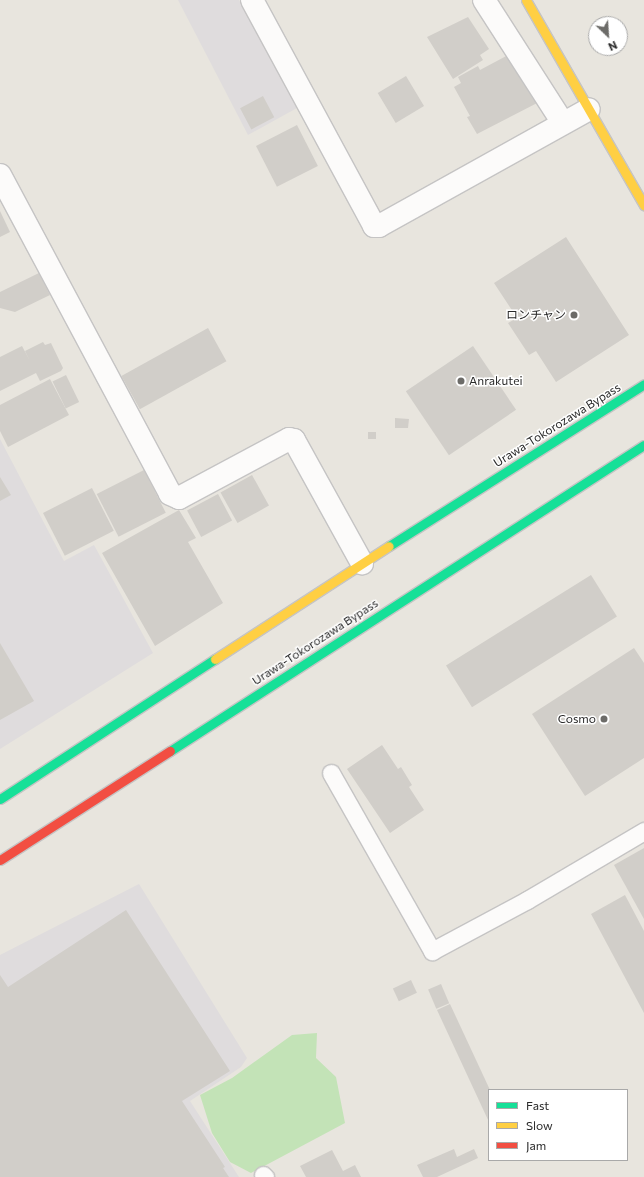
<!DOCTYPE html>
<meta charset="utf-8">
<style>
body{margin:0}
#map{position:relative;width:644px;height:1177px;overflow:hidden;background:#e8e5de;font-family:Commissioner,"Noto Sans JP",sans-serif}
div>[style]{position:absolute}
.industrial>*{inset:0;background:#dfdcdd}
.green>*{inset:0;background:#c3e3b7}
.building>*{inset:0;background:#d1cec9;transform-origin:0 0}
.roads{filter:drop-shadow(1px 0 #c5c4c4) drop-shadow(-1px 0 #c5c4c4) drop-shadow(0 1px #c5c4c4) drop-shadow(0 -1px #c5c4c4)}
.lane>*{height:17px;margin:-8.5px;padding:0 8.5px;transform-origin:8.5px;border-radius:8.5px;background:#fcfbfa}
.street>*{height:22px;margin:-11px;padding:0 11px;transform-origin:11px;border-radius:11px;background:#fcfbfa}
.fast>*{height:9px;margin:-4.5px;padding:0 4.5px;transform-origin:4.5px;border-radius:4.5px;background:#16e098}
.slow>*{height:9px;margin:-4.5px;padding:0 4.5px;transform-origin:4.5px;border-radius:4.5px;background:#ffcf43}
.jam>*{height:9px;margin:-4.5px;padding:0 4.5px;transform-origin:4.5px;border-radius:4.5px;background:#f24e42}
.dots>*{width:11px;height:11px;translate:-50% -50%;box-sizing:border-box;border:2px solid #fff;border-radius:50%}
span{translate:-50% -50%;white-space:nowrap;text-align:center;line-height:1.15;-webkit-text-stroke:3px #fff;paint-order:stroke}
.poi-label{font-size:12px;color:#292929}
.right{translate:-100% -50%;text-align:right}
.left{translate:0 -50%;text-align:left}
.street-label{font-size:12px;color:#292929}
.legend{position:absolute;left:488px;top:1089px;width:140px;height:72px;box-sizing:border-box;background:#fff;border:1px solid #a9a9a9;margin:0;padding:5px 7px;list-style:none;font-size:12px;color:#292929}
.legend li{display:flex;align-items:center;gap:8px;height:20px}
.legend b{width:20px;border:1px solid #a9a9a9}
.north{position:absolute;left:588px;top:16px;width:40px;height:40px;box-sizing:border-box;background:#fff;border:1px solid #a9a9a9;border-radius:50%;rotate:155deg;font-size:11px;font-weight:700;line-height:16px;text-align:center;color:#292929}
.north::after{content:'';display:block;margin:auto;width:14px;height:18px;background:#6c6b68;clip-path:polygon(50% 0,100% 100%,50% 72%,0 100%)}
</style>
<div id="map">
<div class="industrial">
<i style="clip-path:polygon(178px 0,239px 0,297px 108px,248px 135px)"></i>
<i style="clip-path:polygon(0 439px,64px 561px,94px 545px,153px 653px,0 749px)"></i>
<i style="clip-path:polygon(139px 884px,247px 1058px,241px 1067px,190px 1101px,239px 1177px,0 1177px,0 955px)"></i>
</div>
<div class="green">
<i style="clip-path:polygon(317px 1033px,316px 1058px,336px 1077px,345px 1123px,251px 1173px,230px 1162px,212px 1133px,200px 1095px,232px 1078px,292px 1035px)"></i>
</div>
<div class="building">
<i style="clip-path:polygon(468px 17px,489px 49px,480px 55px,483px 60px,453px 79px,427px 37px)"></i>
<i style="clip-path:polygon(512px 53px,543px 100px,477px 134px,467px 117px,470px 116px,454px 87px,461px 83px,458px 77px,478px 66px,480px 70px)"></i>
<i style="left:406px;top:76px;width:35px;height:33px;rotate:59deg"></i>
<i style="left:263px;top:96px;width:24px;height:26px;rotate:62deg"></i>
<i style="left:297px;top:125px;width:46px;height:46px;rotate:63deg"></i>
<i style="clip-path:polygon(0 211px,10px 232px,0 237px)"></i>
<i style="clip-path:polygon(566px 237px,629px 335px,556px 382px,536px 351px,529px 355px,508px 323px,517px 318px,494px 283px)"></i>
<i style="clip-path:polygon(39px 273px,50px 295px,15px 312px,0 308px,0 292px)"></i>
<i style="left:208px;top:328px;width:38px;height:99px;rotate:61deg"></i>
<i style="clip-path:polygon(43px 342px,45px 345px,51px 343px,63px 368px,61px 371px,40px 381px,36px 373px,0 391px,0 357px,22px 346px,30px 361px,25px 351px)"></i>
<i style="left:473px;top:346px;width:77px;height:81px;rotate:56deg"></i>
<i style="left:66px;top:375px;width:30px;height:15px;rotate:64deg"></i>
<i style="clip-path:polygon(50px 379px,69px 415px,8px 447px,0 431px,0 405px)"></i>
<i style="clip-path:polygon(395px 418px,409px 419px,408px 428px,395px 428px)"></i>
<i style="left:368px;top:432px;width:8px;height:7px"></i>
<i style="left:144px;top:470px;width:48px;height:53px;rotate:63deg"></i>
<i style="left:252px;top:475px;width:35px;height:36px;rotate:61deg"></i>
<i style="clip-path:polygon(0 477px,11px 495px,0 501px)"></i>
<i style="left:92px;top:488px;width:48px;height:55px;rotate:63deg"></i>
<i style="left:218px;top:494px;width:30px;height:35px;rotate:62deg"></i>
<i style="clip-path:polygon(179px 510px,196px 538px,188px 542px,223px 603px,155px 646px,102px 553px)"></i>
<i style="left:591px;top:575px;width:49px;height:171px;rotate:58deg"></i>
<i style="clip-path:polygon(0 643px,34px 701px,0 720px)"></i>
<i style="clip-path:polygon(634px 648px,644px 663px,644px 758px,585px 796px,532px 714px)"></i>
<i style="clip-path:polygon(382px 745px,398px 769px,401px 767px,412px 785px,409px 787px,424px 810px,390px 833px,347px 769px)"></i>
<i style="clip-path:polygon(644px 848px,644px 919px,614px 865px)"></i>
<i style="clip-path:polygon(625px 895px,644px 931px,644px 1013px,591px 914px)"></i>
<i style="clip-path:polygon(126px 910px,230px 1071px,182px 1101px,225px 1167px,223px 1168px,229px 1177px,0 1177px,0 975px,8px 987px)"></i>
<i style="left:411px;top:980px;width:14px;height:20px;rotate:65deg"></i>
<i style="left:441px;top:984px;width:21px;height:14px;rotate:67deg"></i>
<i style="clip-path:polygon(450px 1004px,490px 1090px,489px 1122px,437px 1010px)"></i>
<i style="clip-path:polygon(454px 1149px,457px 1157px,474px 1149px,478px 1158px,437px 1177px,423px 1177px,417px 1165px)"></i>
<i style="clip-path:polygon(332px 1150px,343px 1171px,355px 1165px,361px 1177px,306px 1177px,300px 1166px)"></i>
</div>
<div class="roads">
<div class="lane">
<i style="left:331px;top:773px;width:205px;rotate:60.4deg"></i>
<i style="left:432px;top:951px;width:108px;rotate:-28.2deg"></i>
<i style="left:527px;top:900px;width:136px;rotate:-30.5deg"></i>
<i style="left:263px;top:1175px;width:3px;rotate:45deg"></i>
</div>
<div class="street">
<i style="left:252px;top:0;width:257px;rotate:61.6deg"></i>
<i style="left:374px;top:226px;width:5px"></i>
<i style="left:379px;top:226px;width:240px;rotate:-29.1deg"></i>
<i style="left:484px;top:0;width:146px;rotate:57.3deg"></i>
<i style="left:0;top:175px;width:361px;rotate:61.9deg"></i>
<i style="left:170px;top:494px;width:10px;rotate:24deg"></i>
<i style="left:179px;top:498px;width:125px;rotate:-28.2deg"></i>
<i style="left:289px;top:439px;width:5px;rotate:11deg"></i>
<i style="left:294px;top:440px;width:141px;rotate:61.1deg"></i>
</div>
<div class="fast">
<i style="left:389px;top:546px;width:302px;rotate:-32.4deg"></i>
<i style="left:170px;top:751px;width:564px;rotate:-32.85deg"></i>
<i style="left:0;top:799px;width:257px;rotate:-33.1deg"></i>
</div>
<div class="slow">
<i style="left:526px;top:0;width:237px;rotate:60.1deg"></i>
<i style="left:215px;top:659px;width:207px;rotate:-33deg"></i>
</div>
<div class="jam">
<i style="left:0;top:860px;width:202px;rotate:-32.7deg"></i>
</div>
</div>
<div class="dots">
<i style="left:574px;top:315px;background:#6c6b68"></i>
<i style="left:461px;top:381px;background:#6c6b68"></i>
<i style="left:604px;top:719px;background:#6c6b68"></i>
</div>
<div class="poi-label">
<span class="right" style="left:566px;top:315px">ロンチャン</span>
<span class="left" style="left:469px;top:381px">Anrakutei</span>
<span class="right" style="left:596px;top:719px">Cosmo</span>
</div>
<div class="street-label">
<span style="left:557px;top:425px;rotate:-32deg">Urawa-Tokorozawa Bypass</span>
<span style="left:315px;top:642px;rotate:-33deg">Urawa-Tokorozawa Bypass</span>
</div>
<ul class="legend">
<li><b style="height:5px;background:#16e098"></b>Fast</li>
<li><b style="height:5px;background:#ffcf43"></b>Slow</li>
<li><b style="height:5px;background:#f24e42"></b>Jam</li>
</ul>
<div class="north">N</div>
</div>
